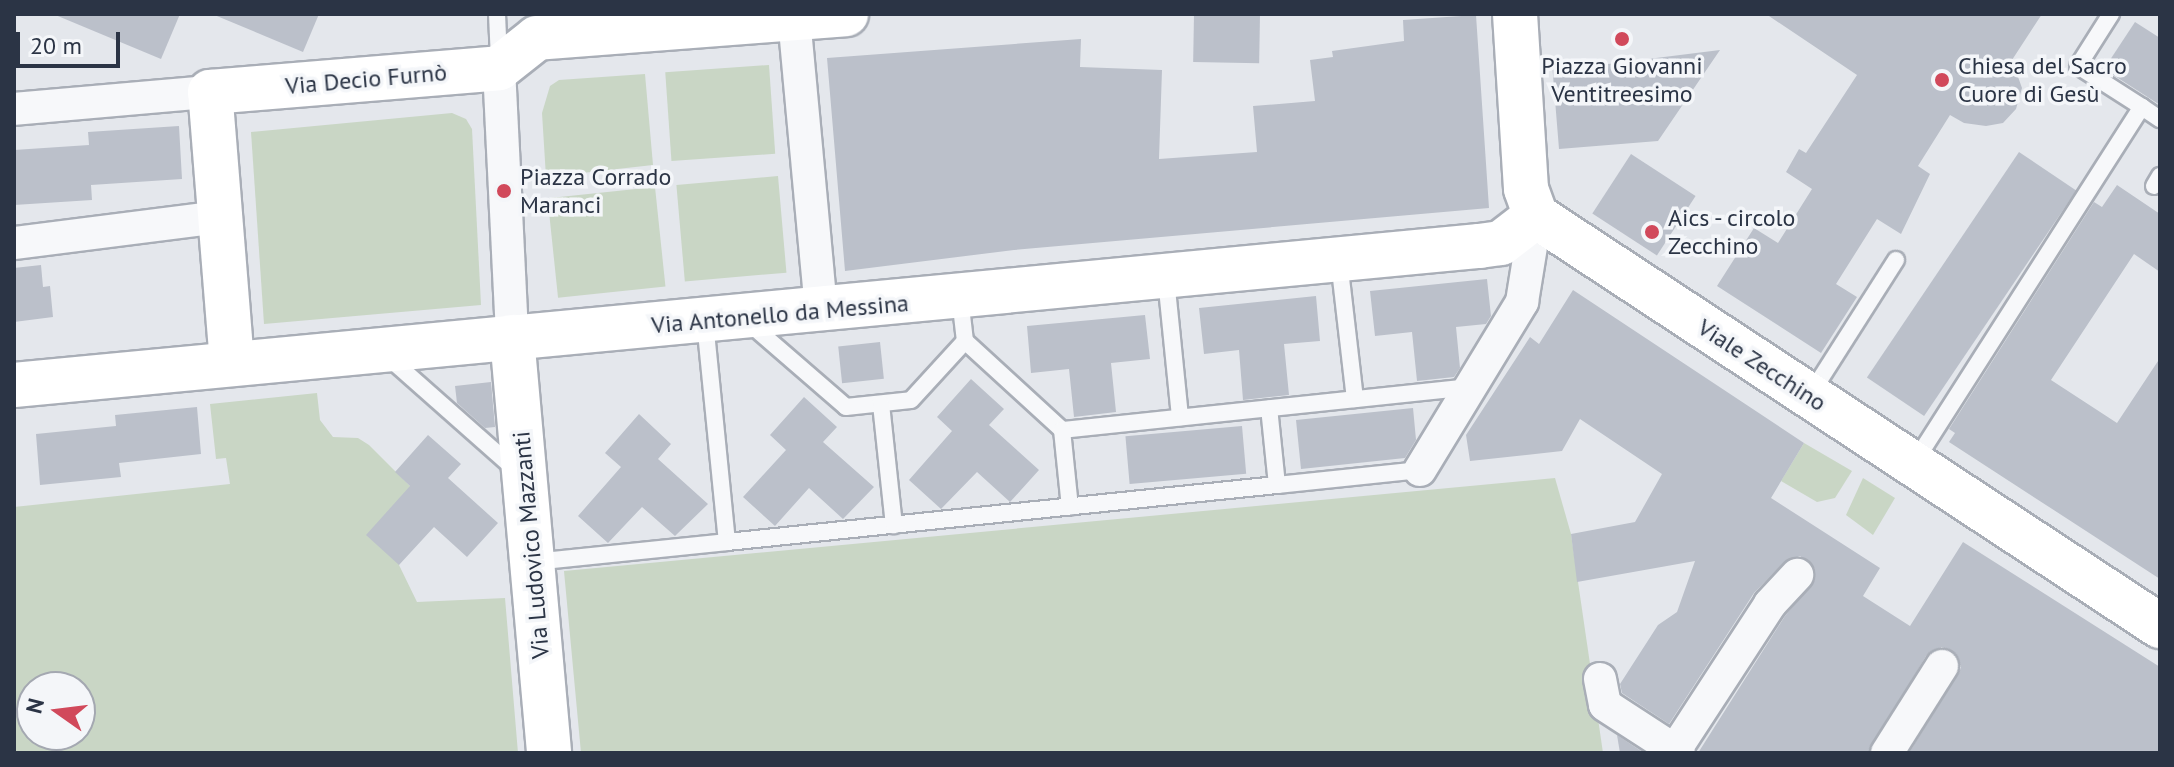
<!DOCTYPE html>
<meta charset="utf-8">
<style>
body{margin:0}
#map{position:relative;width:2174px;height:767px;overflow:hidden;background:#e4e7ec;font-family:"PT Sans",sans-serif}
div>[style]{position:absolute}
.green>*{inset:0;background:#c9d6c5;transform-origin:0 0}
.building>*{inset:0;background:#bbc0ca;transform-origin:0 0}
.roads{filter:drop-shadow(2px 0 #a9aeb7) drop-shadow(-2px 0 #a9aeb7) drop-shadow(0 2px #a9aeb7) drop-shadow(0 -2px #a9aeb7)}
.lane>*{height:16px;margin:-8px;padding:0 8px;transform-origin:8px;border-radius:8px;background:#f7f8fa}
.street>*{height:32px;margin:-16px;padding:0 16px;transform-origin:16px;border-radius:16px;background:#f7f8fa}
.secondary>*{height:44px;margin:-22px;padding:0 22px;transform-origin:22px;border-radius:22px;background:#fff}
.dots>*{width:22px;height:22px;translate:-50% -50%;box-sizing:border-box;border:4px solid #f4f6f9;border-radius:50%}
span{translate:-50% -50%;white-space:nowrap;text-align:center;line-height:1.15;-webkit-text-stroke:7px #f4f6f9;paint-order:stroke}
.poi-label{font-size:24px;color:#2b3445}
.left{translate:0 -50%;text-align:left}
.street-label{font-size:24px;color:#2b3445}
.frame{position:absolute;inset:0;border:16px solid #2b3445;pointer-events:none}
.north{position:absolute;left:16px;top:671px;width:80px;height:80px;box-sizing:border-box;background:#f4f6f9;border:2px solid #a4a8b1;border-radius:50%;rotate:284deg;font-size:22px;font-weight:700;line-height:32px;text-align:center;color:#2b3445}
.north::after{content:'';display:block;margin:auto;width:28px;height:36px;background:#d1495b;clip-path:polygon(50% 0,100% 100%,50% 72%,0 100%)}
.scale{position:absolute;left:16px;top:32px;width:104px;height:36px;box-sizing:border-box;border:4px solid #2b3445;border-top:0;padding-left:10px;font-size:24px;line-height:28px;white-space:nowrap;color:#2b3445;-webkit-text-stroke:6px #f4f6f9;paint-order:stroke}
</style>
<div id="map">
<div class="green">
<i style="left:769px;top:65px;width:89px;height:104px;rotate:86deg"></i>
<i style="clip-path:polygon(645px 74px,653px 165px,546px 177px,542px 113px,550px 86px,559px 80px)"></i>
<i style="clip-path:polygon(452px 113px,466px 119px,472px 129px,481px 305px,264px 324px,251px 132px)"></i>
<i style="left:778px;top:176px;width:97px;height:102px;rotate:85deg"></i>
<i style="left:655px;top:187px;width:100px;height:108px;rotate:84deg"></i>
<i style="clip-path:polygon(evenodd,317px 393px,320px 420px,333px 437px,358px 438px,369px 445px,410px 486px,399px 565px,417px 602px,505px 598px,518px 753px,14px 753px,14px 507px,230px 484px,226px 458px,216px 459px,210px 404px,317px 393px,32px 687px,80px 687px,80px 735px,32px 735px,32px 687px)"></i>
<i style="clip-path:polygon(1804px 443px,1852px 471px,1835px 498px,1817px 502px,1781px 481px)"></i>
<i style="clip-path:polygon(1555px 478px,1571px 534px,1603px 753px,581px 753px,564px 571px)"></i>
<i style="clip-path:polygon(1863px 478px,1895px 498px,1873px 535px,1846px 515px)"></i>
</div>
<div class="building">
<i style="clip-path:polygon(53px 14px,180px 14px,161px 59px)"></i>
<i style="clip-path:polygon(212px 14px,319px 14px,303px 52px)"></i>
<i style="left:1194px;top:14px;width:66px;height:48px;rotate:1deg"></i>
<i style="clip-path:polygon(1766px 14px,2042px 14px,2012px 60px,2022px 88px,2016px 109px,2003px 123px,1986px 126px,1964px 123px,1950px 115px,1918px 166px,1930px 174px,1901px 234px,1877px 219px,1836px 284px,1857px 297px,1821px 353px,1717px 286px,1754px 228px,1778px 243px,1812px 189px,1786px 172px,1799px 149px,1806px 153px,1857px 75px)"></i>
<i style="clip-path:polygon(1476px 15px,1489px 208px,1014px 250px,845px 271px,827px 58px,1081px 39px,1080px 67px,1162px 70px,1159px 159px,1257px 152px,1253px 106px,1315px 101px,1310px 60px,1333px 57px,1332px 51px,1404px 41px,1403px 20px)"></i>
<i style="clip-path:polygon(2135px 22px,2160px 38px,2160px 105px,2104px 69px)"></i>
<i style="clip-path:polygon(1720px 50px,1658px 141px,1559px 149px,1552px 63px,1584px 61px,1584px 67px)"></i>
<i style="clip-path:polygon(179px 126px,182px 179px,91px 185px,92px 200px,14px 205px,14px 150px,89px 145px,88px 132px)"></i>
<i style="left:2019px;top:152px;width:69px;height:272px;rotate:34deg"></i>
<i style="left:1631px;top:154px;width:77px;height:71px;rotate:33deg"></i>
<i style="clip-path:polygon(2117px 185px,2160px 214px,2160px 272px,2134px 254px,2051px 380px,2117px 423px,2160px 358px,2160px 579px,1949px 442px,1955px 433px,1949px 429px,2094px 202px,2102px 207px)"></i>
<i style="clip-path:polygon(41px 265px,43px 287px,50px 286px,53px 317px,14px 322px,14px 268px)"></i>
<i style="clip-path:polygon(1487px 279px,1491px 316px,1486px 324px,1456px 327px,1460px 368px,1454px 377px,1417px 381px,1412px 332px,1375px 336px,1370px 291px)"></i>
<i style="clip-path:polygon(1573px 290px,1804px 443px,1771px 498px,1880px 568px,1863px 596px,1910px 626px,1963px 542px,2160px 667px,2160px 753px,1909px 753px,1961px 668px,1958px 657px,1942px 647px,1926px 656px,1868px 753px,1698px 753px,1785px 616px,1815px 580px,1815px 569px,1800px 556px,1784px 562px,1754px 593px,1669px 724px,1622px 693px,1620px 684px,1658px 625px,1677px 612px,1695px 561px,1577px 582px,1571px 534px,1635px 522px,1662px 474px,1580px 419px,1562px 451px,1470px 461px,1466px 435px,1530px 337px,1539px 344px)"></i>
<i style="clip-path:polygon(1316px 296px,1320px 341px,1284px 344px,1289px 395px,1243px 400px,1239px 350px,1204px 354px,1199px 308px)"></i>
<i style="clip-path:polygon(1145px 315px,1150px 359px,1111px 363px,1116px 412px,1074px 417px,1069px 369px,1031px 373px,1027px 326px)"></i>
<i style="left:880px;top:342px;width:37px;height:42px;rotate:84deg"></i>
<i style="clip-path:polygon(971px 379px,1004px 409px,989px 425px,1039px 470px,1010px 502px,977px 472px,941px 509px,909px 480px,952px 431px,937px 417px)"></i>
<i style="clip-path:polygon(491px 382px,495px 427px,485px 428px,457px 403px,455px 386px)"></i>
<i style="clip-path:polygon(804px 397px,837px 427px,823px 442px,874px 487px,843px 519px,809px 488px,775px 526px,743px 497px,786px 450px,770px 435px)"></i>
<i style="clip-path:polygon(197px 407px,201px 454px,119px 463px,121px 477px,40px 485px,36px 434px,116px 426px,115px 415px)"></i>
<i style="clip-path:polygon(1413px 408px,1416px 440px,1405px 458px,1301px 469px,1296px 420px)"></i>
<i style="clip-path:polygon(639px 414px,671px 444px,658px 459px,708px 504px,675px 536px,642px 507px,608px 543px,578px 516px,621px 467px,605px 453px)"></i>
<i style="left:1242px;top:426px;width:48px;height:117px;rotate:85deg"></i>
<i style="clip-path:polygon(428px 435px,461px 464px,448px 478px,498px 523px,467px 557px,434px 527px,399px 565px,366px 535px,410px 486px,395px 472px)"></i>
<i style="clip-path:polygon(1617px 735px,1644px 753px,1620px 753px)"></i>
</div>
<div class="roads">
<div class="lane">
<i style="left:497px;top:14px;width:46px;rotate:87.5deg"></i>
<i style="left:2142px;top:107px;width:22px;rotate:34deg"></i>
<i style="left:2154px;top:186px;width:12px;rotate:-59deg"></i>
<i style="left:1339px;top:261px;width:139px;rotate:83.4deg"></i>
<i style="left:1166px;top:279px;width:139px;rotate:84.2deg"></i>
<i style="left:960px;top:298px;width:43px;rotate:83.4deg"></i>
<i style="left:965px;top:341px;width:132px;rotate:42.5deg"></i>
<i style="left:1062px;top:430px;width:410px;rotate:-6deg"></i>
<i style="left:705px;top:322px;width:221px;rotate:84.3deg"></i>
<i style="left:727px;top:542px;width:553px;rotate:-5.92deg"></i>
<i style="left:1277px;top:485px;width:77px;rotate:-95.9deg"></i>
<i style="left:749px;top:323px;width:128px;rotate:40.9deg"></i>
<i style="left:846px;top:407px;width:65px;rotate:-6.1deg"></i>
<i style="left:911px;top:400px;width:80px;rotate:-47.5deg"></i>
<i style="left:387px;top:356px;width:172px;rotate:41.5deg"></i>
<i style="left:1810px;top:395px;width:160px;rotate:-57.5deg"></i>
<i style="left:881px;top:404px;width:122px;rotate:83.9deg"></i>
<i style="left:1062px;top:430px;width:77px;rotate:84.1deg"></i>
<i style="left:1914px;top:463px;width:423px;rotate:-57.4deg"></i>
<i style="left:2142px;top:107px;width:76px;rotate:-147.4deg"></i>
<i style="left:2078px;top:66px;width:62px;rotate:-57.6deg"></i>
<i style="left:1277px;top:485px;width:144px;rotate:-6deg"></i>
<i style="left:534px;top:562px;width:194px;rotate:-5.9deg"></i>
</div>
<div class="street">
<i style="left:794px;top:18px;width:294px;rotate:84.7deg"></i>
<i style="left:499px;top:68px;width:269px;rotate:87.2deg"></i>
<i style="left:14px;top:109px;width:197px;rotate:-5deg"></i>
<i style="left:14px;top:243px;width:208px;rotate:-7.2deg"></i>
<i style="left:1420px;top:470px;width:197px;rotate:-58.7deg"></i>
<i style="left:1522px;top:302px;width:87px;rotate:-80.8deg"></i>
<i style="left:1600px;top:679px;width:26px;rotate:79deg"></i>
<i style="left:1605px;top:705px;width:88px;rotate:33deg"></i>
<i style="left:1675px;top:750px;width:174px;rotate:-56.9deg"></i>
<i style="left:1770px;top:604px;width:40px;rotate:-47deg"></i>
<i style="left:1887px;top:753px;width:103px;rotate:-57.7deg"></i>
</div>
<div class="secondary">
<i style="left:1515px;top:14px;width:175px;rotate:86.4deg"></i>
<i style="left:1526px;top:189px;width:29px;rotate:70deg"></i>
<i style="left:1536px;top:216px;width:747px;rotate:33.31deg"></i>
<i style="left:512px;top:337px;width:418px;rotate:84.9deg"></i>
<i style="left:232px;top:363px;width:272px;rotate:-94.6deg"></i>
<i style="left:210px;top:92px;width:290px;rotate:-4.7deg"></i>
<i style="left:499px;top:68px;width:48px;rotate:-38.3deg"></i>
<i style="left:537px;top:38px;width:310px;rotate:-4.4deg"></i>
<i style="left:14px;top:385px;width:1472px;rotate:-5.42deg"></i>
<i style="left:1479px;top:246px;width:22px;rotate:-8deg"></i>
<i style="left:1501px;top:243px;width:44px;rotate:-37.6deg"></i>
</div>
</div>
<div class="dots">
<i style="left:1622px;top:39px;background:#d1495b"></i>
<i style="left:1942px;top:80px;background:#d1495b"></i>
<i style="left:504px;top:191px;background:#d1495b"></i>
<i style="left:1652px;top:232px;background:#d1495b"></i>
</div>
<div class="poi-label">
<span style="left:1622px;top:80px">Piazza Giovanni<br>Ventitreesimo</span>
<span class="left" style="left:1958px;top:80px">Chiesa del Sacro<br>Cuore di Gesù</span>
<span class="left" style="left:520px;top:191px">Piazza Corrado<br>Maranci</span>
<span class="left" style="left:1668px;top:232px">Aics - circolo<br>Zecchino</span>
</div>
<div class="street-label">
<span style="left:366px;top:79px;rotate:-5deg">Via Decio Furnò</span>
<span style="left:780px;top:314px;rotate:-5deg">Via Antonello da Messina</span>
<span style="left:1762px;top:365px;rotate:33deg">Viale Zecchino</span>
<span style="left:531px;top:545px;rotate:-95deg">Via Ludovico Mazzanti</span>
</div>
<div class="frame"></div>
<div class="north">N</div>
<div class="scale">20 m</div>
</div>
